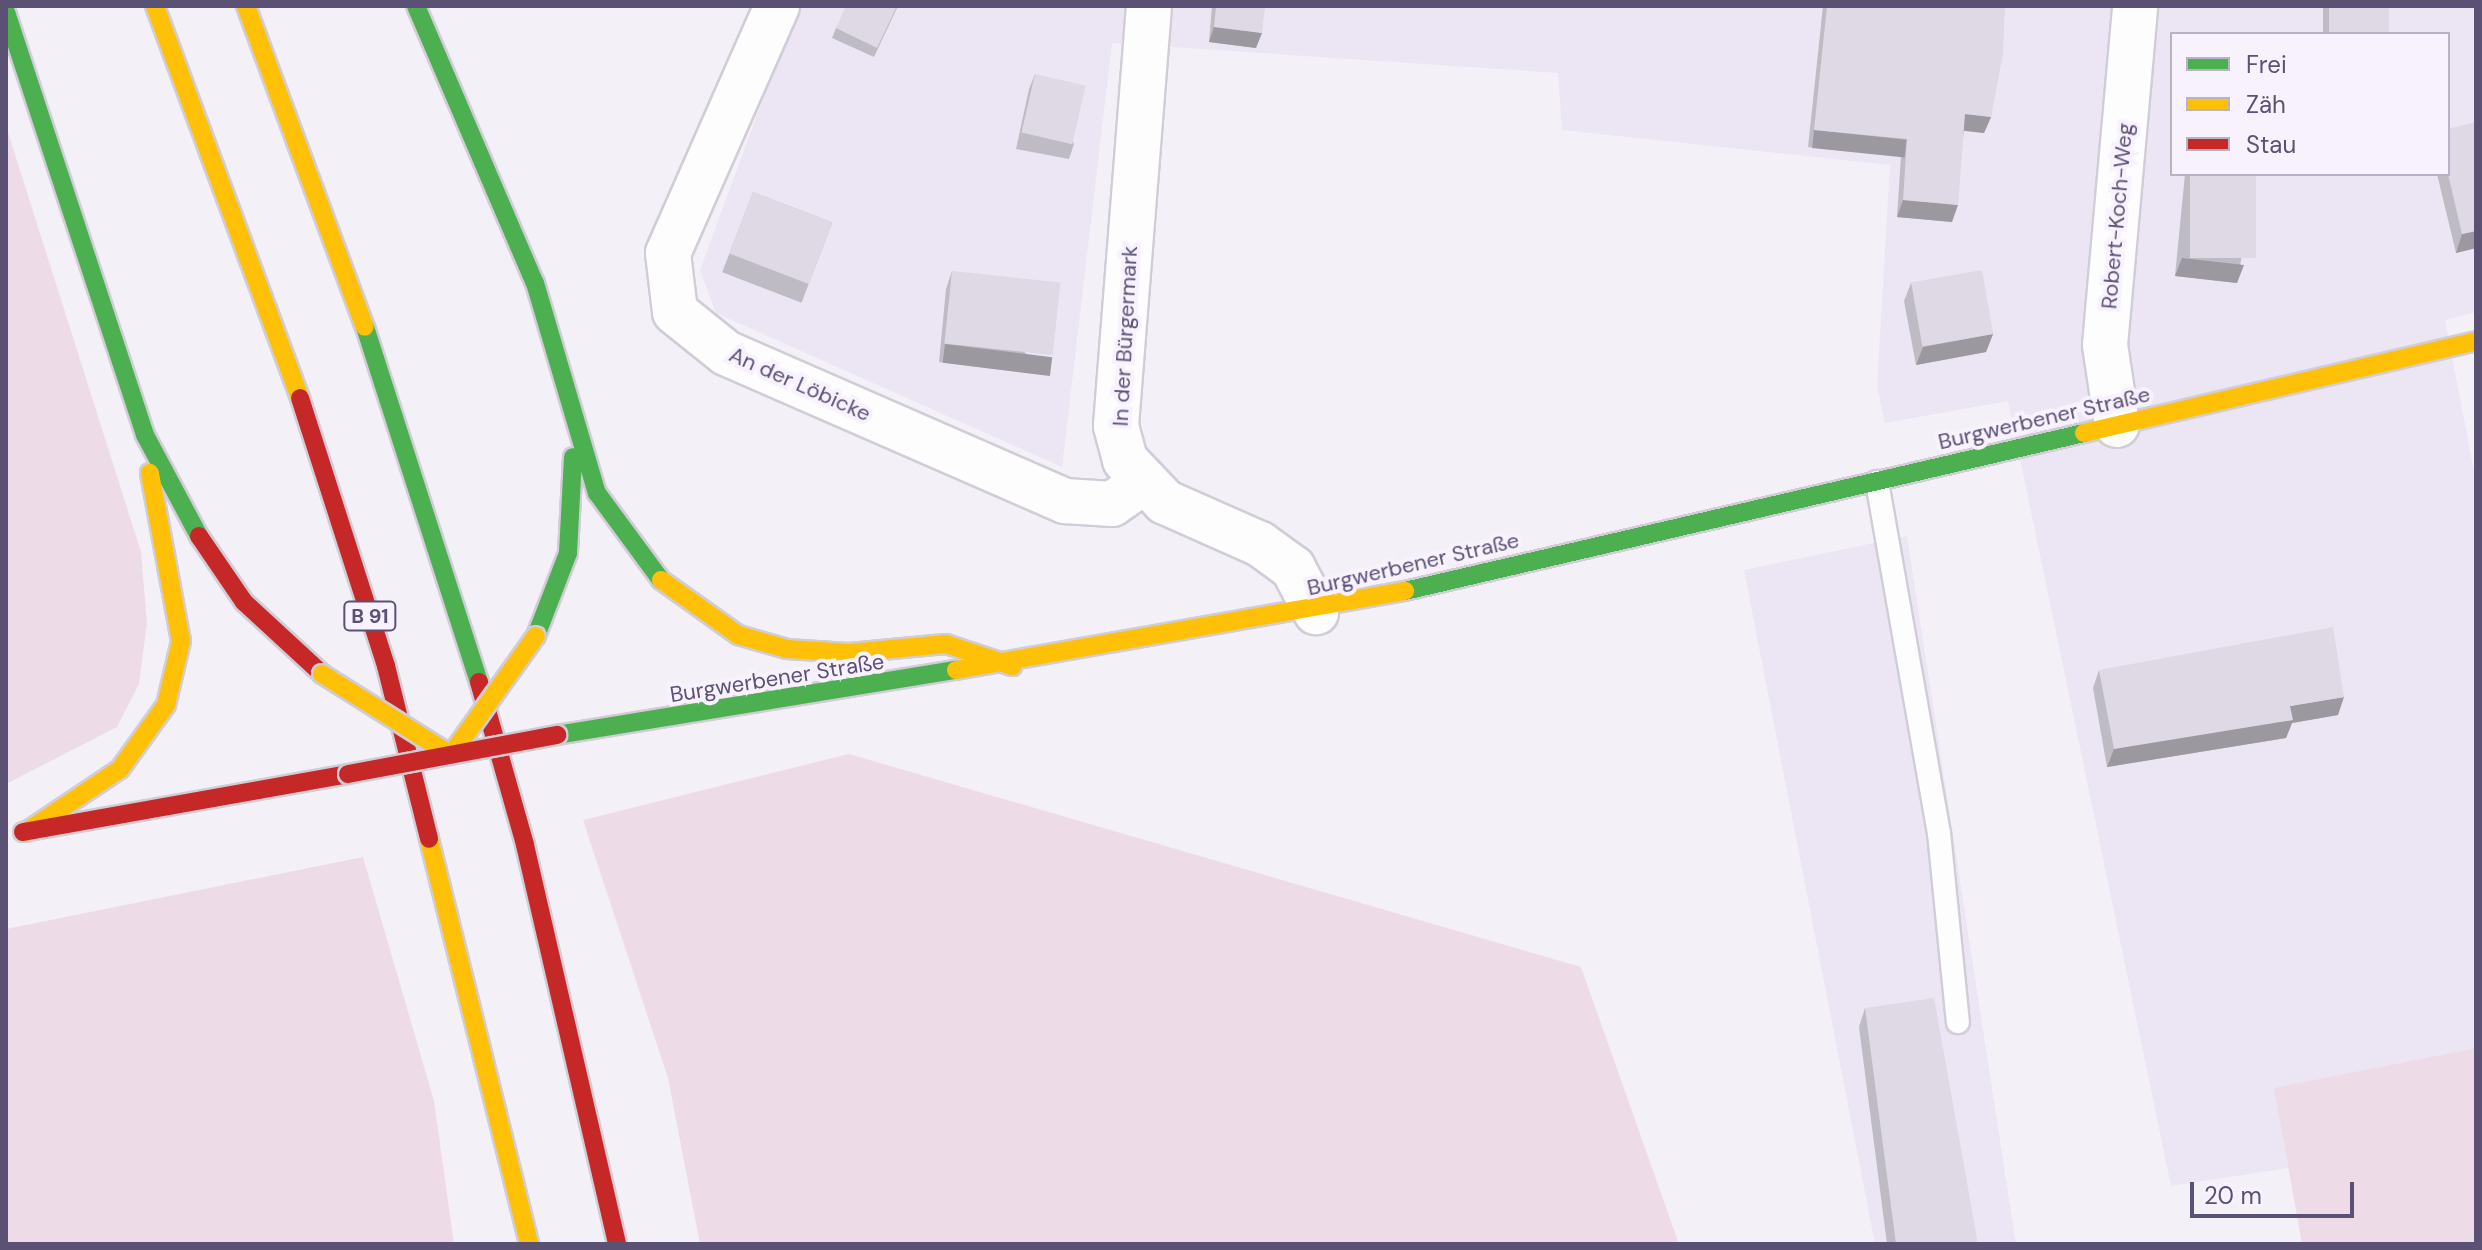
<!DOCTYPE html>
<meta charset="utf-8">
<style>
body{margin:0}
#map{position:relative;width:2482px;height:1250px;overflow:hidden;background:#f4f0f8;font-family:"DM Sans",sans-serif}
div>[style]{position:absolute}
.residential>*{inset:0;background:#ece5f4}
.green>*{inset:0;background:#eddce7}
.roads{filter:drop-shadow(2px 0 #d1cdd7) drop-shadow(-2px 0 #d1cdd7) drop-shadow(0 2px #d1cdd7) drop-shadow(0 -2px #d1cdd7)}
.lane>*{height:22px;margin:-11px;padding:0 11px;transform-origin:11px;border-radius:11px;background:#fdfdfe}
.street>*{height:44px;margin:-22px;padding:0 22px;transform-origin:22px;border-radius:22px;background:#fdfdfe}
.fast>*{height:18px;margin:-9px;padding:0 9px;transform-origin:9px;border-radius:9px;background:#4caf50}
.slow>*{height:18px;margin:-9px;padding:0 9px;transform-origin:9px;border-radius:9px;background:#ffc107}
.jam>*{height:18px;margin:-9px;padding:0 9px;transform-origin:9px;border-radius:9px;background:#c62828}
.bridges{filter:drop-shadow(2px 0 #d0ccd7) drop-shadow(-2px 0 #d0ccd7) drop-shadow(0 2px #d0ccd7) drop-shadow(0 -2px #d0ccd7)}
.slow-bridge>*{height:18px;margin:-9px;padding:0 9px;transform-origin:9px;border-radius:9px;background:#ffc107}
.jam-bridge>*{height:18px;margin:-9px;padding:0 9px;transform-origin:9px;border-radius:9px;background:#c62828}
.wall>*{inset:0;background:#bfbbc5;transform-origin:0 0}
.shaded-wall>*{inset:0;background:#9b98a0;transform-origin:0 0}
.building>*{inset:0;background:#ded9e5;transform-origin:0 0}
span{translate:-50% -50%;white-space:nowrap;text-align:center;line-height:1.15;-webkit-text-stroke:8px #f8f2fe;paint-order:stroke}
.shield-label span{padding:2px 6px;background:#f8f2fe;border:2px solid;border-radius:6px;-webkit-text-stroke-width:0}
.shield-label{font-size:20px;color:#5a5174;font-weight:700}
.street-label{font-size:22px;color:#5a5174}
.frame{position:absolute;inset:0;border:8px solid #5a5174;pointer-events:none}
.legend{position:absolute;left:2170px;top:32px;width:280px;height:144px;box-sizing:border-box;background:#f8f2fe;border:2px solid #b9b2c7;margin:0;padding:10px 14px;list-style:none;font-size:24px;color:#5a5174}
.legend li{display:flex;align-items:center;gap:16px;height:40px}
.legend b{width:40px;border:2px solid #b9b2c7}
.scale{position:absolute;left:2190px;top:1182px;width:164px;height:36px;box-sizing:border-box;border:4px solid #5a5174;border-top:0;padding-left:10px;font-size:24px;line-height:28px;white-space:nowrap;color:#5a5174;-webkit-text-stroke:6px #f8f2fe;paint-order:stroke}
</style>
<div id="map">
<div class="residential">
<i style="clip-path:polygon(evenodd,797px 6px,2476px 6px,2476px 312px,2445px 320px,2476px 482px,2476px 1048px,2275px 1088px,2288px 1168px,2171px 1186px,2008px 401px,1885px 423px,1877px 387px,1890px 165px,1562px 130px,1558px 73px,1112px 43px,1062px 467px,716px 313px,700px 270px,797px 6px,2172px 34px,2448px 34px,2448px 174px,2172px 174px,2172px 34px)"></i>
<i style="clip-path:polygon(1907px 536px,2016px 1244px,1875px 1244px,1744px 570px)"></i>
</div>
<div class="green">
<i style="clip-path:polygon(6px 126px,141px 552px,147px 623px,139px 684px,117px 727px,6px 784px)"></i>
<i style="clip-path:polygon(849px 754px,1581px 967px,1679px 1244px,700px 1244px,668px 1078px,583px 820px)"></i>
<i style="clip-path:polygon(363px 857px,434px 1101px,454px 1244px,6px 1244px,6px 929px)"></i>
<i style="clip-path:polygon(2476px 1048px,2476px 1244px,2302px 1244px,2274px 1088px)"></i>
</div>
<div class="roads">
<div class="lane">
<i style="left:1877px;top:482px;width:356px;rotate:80deg"></i>
<i style="left:1939px;top:833px;width:190px;rotate:84.3deg"></i>
</div>
<div class="street">
<i style="left:777px;top:6px;width:270px;rotate:113.8deg"></i>
<i style="left:668px;top:253px;width:59px;rotate:83.2deg"></i>
<i style="left:675px;top:312px;width:65px;rotate:38.8deg"></i>
<i style="left:726px;top:353px;width:370px;rotate:23.6deg"></i>
<i style="left:1065px;top:501px;width:47px;rotate:3.7deg"></i>
<i style="left:1112px;top:504px;width:40px;rotate:-34.9deg"></i>
<i style="left:1149px;top:6px;width:421px;rotate:94.5deg"></i>
<i style="left:1116px;top:426px;width:35px;rotate:75deg"></i>
<i style="left:1125px;top:460px;width:58px;rotate:46.4deg"></i>
<i style="left:1165px;top:502px;width:104px;rotate:23.9deg"></i>
<i style="left:1260px;top:544px;width:41px;rotate:36deg"></i>
<i style="left:1293px;top:568px;width:50px;rotate:62.4deg"></i>
<i style="left:2117px;top:425px;width:81px;rotate:-98.5deg"></i>
<i style="left:2105px;top:345px;width:340px;rotate:-84.9deg"></i>
</div>
<div class="fast">
<i style="left:416px;top:6px;width:301px;rotate:66.8deg"></i>
<i style="left:535px;top:283px;width:219px;rotate:73.6deg"></i>
<i style="left:597px;top:493px;width:108px;rotate:53.7deg"></i>
<i style="left:6px;top:12px;width:445px;rotate:71.8deg"></i>
<i style="left:145px;top:435px;width:115px;rotate:61.9deg"></i>
<i style="left:365px;top:327px;width:373px;rotate:72.2deg"></i>
<i style="left:1405px;top:591px;width:697px;rotate:-13.1deg"></i>
<i style="left:536px;top:636px;width:89px;rotate:-68.9deg"></i>
<i style="left:568px;top:553px;width:96px;rotate:-87deg"></i>
<i style="left:557px;top:735px;width:404px;rotate:-9.3deg"></i>
</div>
<div class="slow">
<i style="left:155px;top:6px;width:418px;rotate:69.7deg"></i>
<i style="left:246px;top:6px;width:342px;rotate:69.7deg"></i>
<i style="left:2084px;top:433px;width:403px;rotate:-13.2deg"></i>
<i style="left:661px;top:580px;width:95px;rotate:35.5deg"></i>
<i style="left:738px;top:635px;width:51px;rotate:15.9deg"></i>
<i style="left:787px;top:649px;width:62px;rotate:3.7deg"></i>
<i style="left:849px;top:653px;width:97px;rotate:-5.3deg"></i>
<i style="left:946px;top:644px;width:70px;rotate:18.4deg"></i>
<i style="left:956px;top:670px;width:456px;rotate:-10deg"></i>
<i style="left:26px;top:832px;width:113px;rotate:-33.8deg"></i>
<i style="left:120px;top:769px;width:79px;rotate:-54.3deg"></i>
<i style="left:166px;top:705px;width:66px;rotate:-76.8deg"></i>
<i style="left:181px;top:641px;width:171px;rotate:-100.5deg"></i>
<i style="left:429px;top:839px;width:417px;rotate:76.1deg"></i>
</div>
<div class="jam">
<i style="left:300px;top:398px;width:281px;rotate:72.2deg"></i>
<i style="left:386px;top:666px;width:178px;rotate:76deg"></i>
<i style="left:199px;top:536px;width:80px;rotate:55.7deg"></i>
<i style="left:244px;top:602px;width:106px;rotate:42.7deg"></i>
<i style="left:479px;top:682px;width:169px;rotate:74.2deg"></i>
<i style="left:525px;top:845px;width:409px;rotate:77deg"></i>
<i style="left:23px;top:832px;width:330px;rotate:-10.1deg"></i>
</div>
</div>
<div class="bridges">
<div class="slow-bridge">
<i style="left:322px;top:674px;width:152px;rotate:32.1deg"></i>
<i style="left:451px;top:755px;width:146px;rotate:-54.5deg"></i>
</div>
<div class="jam-bridge">
<i style="left:348px;top:774px;width:213px;rotate:-10.6deg"></i>
</div>
</div>
<div class="wall">
<i style="clip-path:polygon(898px 6px,874px 57px,832px 38px,836px 28px)"></i>
<i style="clip-path:polygon(1212px 6px,1285px 6px,1284px 8px,1265px 6px,1256px 48px,1209px 42px)"></i>
<i style="clip-path:polygon(1823px 6px,2005px 6px,1991px 117px,1984px 133px,1964px 131px,1952px 222px,1897px 217px,1901px 156px,1808px 147px)"></i>
<i style="left:2323px;top:6px;width:66px;height:28px"></i>
<i style="clip-path:polygon(1035px 74px,1074px 144px,1069px 159px,1016px 149px,1029px 89px)"></i>
<i style="clip-path:polygon(2476px 122px,2476px 248px,2456px 253px,2437px 174px,2448px 174px)"></i>
<i style="clip-path:polygon(2185px 174px,2256px 174px,2237px 283px,2175px 276px)"></i>
<i style="left:753px;top:192px;width:85px;height:86px;rotate:21deg"></i>
<i style="clip-path:polygon(952px 271px,1045px 375px,939px 362px,946px 289px)"></i>
<i style="clip-path:polygon(1911px 283px,1993px 334px,1986px 352px,1916px 365px,1904px 301px)"></i>
<i style="clip-path:polygon(2099px 670px,2338px 715px,2292px 723px,2286px 738px,2107px 767px,2093px 688px)"></i>
<i style="clip-path:polygon(1865px 1008px,1978px 1244px,1887px 1244px,1859px 1027px)"></i>
</div>
<div class="shaded-wall">
<i style="clip-path:polygon(1261px 6px,1285px 6px,1284px 8px)"></i>
<i style="clip-path:polygon(1214px 27px,1262px 33px,1256px 48px,1209px 42px)"></i>
<i style="clip-path:polygon(1965px 114px,1991px 117px,1984px 133px,1959px 130px)"></i>
<i style="left:1814px;top:130px;width:93px;height:18px;rotate:6deg"></i>
<i style="clip-path:polygon(1903px 200px,1958px 205px,1952px 222px,1897px 217px)"></i>
<i style="clip-path:polygon(2476px 231px,2476px 248px,2456px 253px,2462px 234px)"></i>
<i style="clip-path:polygon(2182px 258px,2244px 265px,2237px 283px,2175px 276px)"></i>
<i style="clip-path:polygon(1993px 334px,1986px 352px,1916px 365px,1923px 347px)"></i>
<i style="left:945px;top:344px;width:108px;height:19px;rotate:7deg"></i>
<i style="clip-path:polygon(2344px 697px,2338px 715px,2292px 723px,2286px 738px,2107px 767px,2114px 749px,2290px 706px)"></i>
</div>
<div class="building">
<i style="clip-path:polygon(846px 6px,897px 6px,877px 48px,836px 28px)"></i>
<i style="clip-path:polygon(1216px 6px,1265px 6px,1262px 33px,1214px 27px)"></i>
<i style="clip-path:polygon(1827px 6px,2005px 6px,2003px 53px,1991px 117px,1965px 114px,1958px 205px,1903px 200px,1907px 139px,1814px 130px)"></i>
<i style="left:2329px;top:6px;width:60px;height:28px"></i>
<i style="left:1035px;top:74px;width:52px;height:60px;rotate:13deg"></i>
<i style="clip-path:polygon(2476px 122px,2476px 231px,2462px 234px,2448px 174px,2448px 129px)"></i>
<i style="left:2190px;top:174px;width:66px;height:84px"></i>
<i style="left:753px;top:192px;width:85px;height:66px;rotate:21deg"></i>
<i style="left:1982px;top:270px;width:65px;height:72px;rotate:80deg"></i>
<i style="left:952px;top:271px;width:109px;height:73px;rotate:6deg"></i>
<i style="clip-path:polygon(2333px 627px,2344px 697px,2290px 706px,2293px 720px,2114px 749px,2099px 670px)"></i>
<i style="clip-path:polygon(1934px 998px,1978px 1244px,1896px 1244px,1865px 1008px)"></i>
</div>
<div class="shield-label">
<span style="left:370px;top:616px">B 91</span>
</div>
<div class="street-label">
<span style="left:2117px;top:216px;rotate:-85deg">Robert-Koch-Weg</span>
<span style="left:1125px;top:336px;rotate:-87deg">In der Bürgermark</span>
<span style="left:800px;top:384px;rotate:24deg">An der Löbicke</span>
<span style="left:2044px;top:418px;rotate:-13deg">Burgwerbener Straße</span>
<span style="left:1413px;top:564px;rotate:-13deg">Burgwerbener Straße</span>
<span style="left:777px;top:678px;rotate:-9deg">Burgwerbener Straße</span>
</div>
<div class="frame"></div>
<ul class="legend">
<li><b style="height:10px;background:#4caf50"></b>Frei</li>
<li><b style="height:10px;background:#ffc107"></b>Zäh</li>
<li><b style="height:10px;background:#c62828"></b>Stau</li>
</ul>
<div class="scale">20 m</div>
</div>
